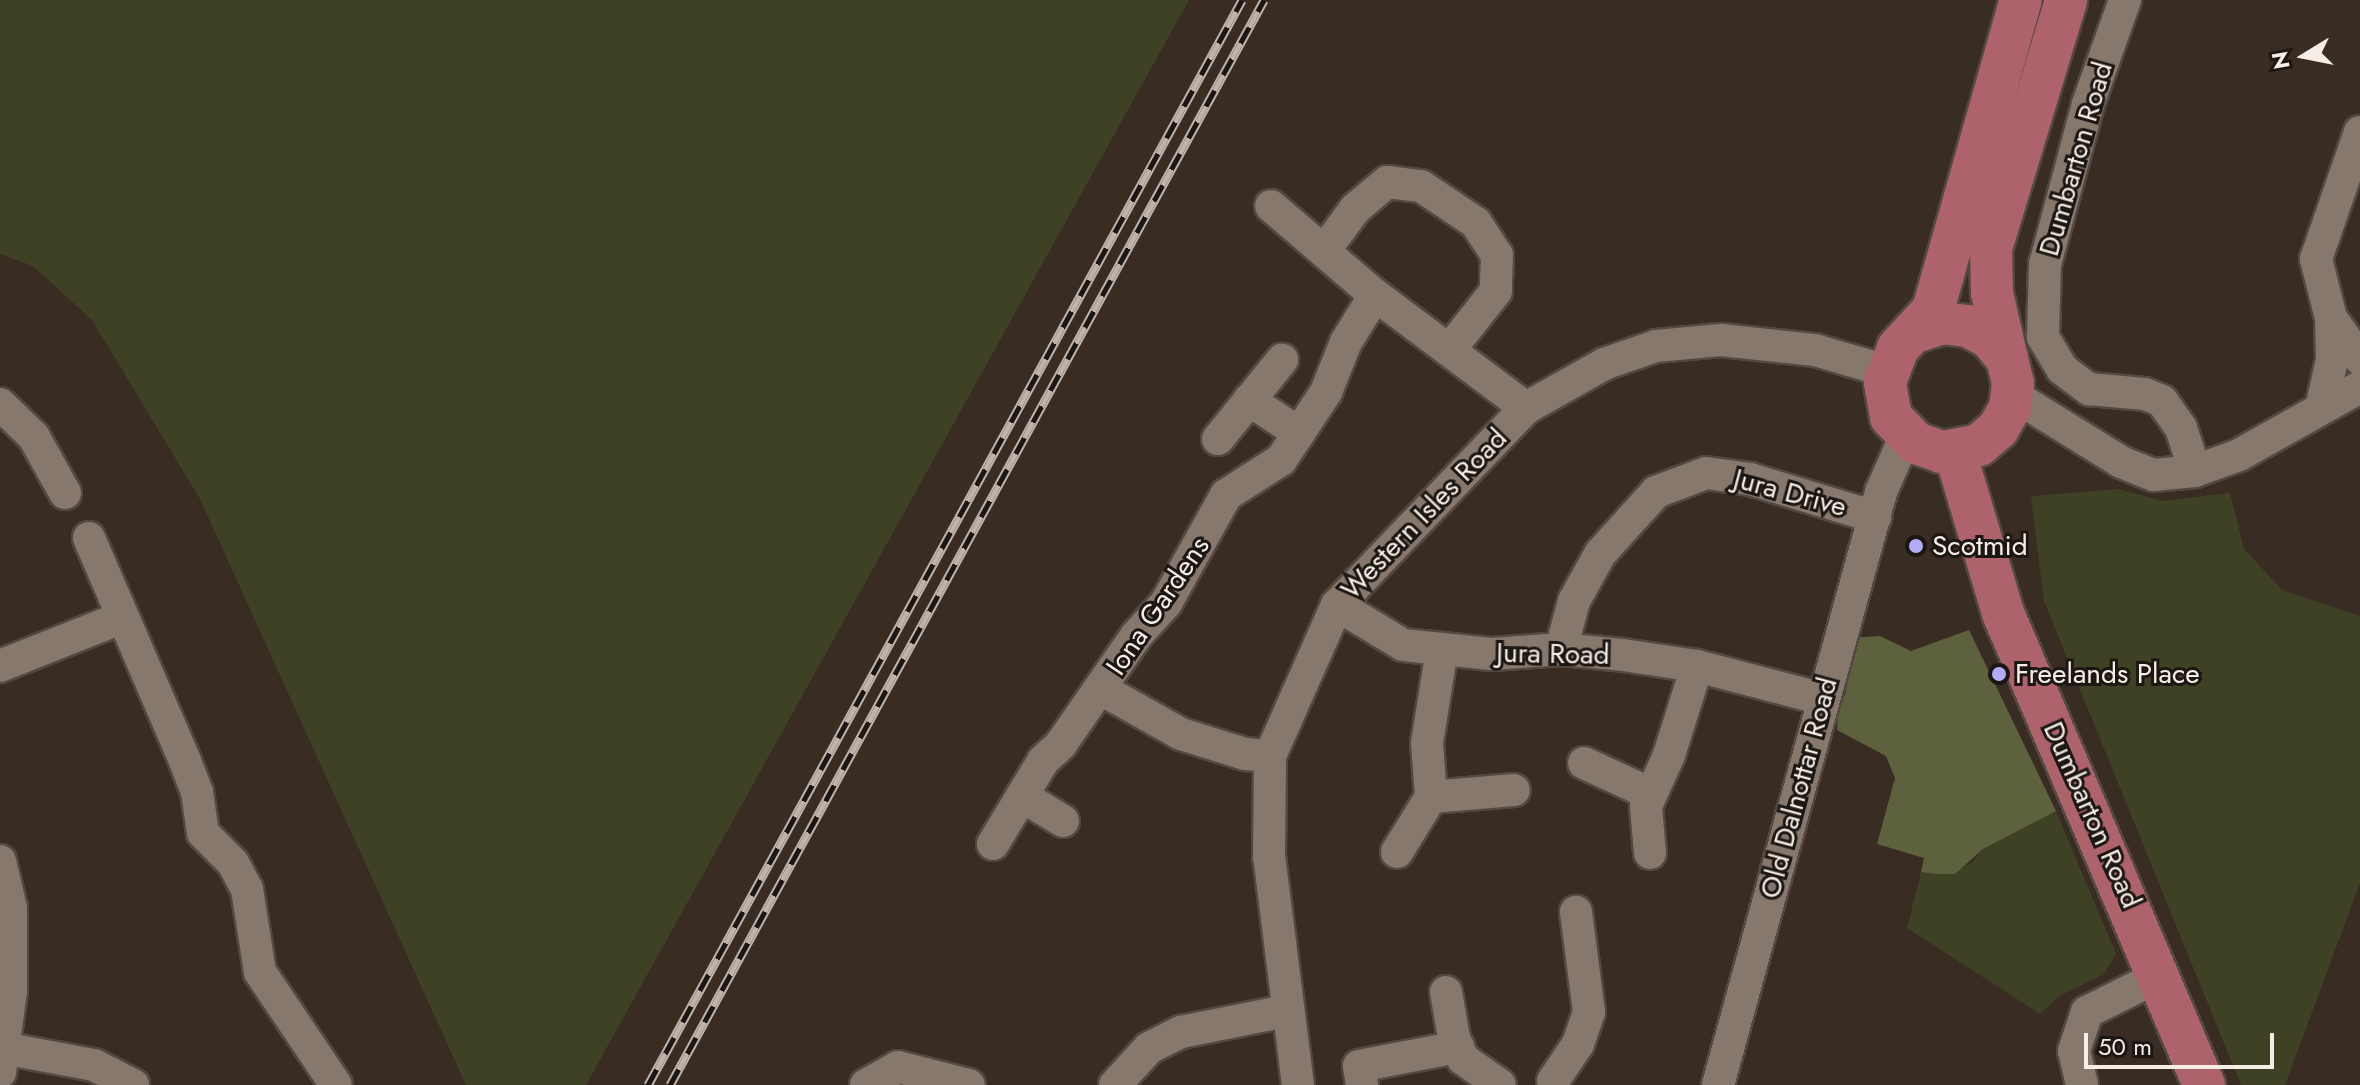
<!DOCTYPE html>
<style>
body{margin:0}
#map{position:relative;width:2360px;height:1085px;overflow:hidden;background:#392d23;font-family:Jost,sans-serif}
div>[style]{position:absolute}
.green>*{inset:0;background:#3e4124}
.forest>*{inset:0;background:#5e613d}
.roads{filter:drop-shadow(2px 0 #534940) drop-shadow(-2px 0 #534940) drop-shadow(0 2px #534940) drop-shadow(0 -2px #534940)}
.minor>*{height:32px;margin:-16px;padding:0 16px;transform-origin:16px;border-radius:16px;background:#86786d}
.major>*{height:42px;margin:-21px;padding:0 21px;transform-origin:21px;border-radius:21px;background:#ae636c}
.rail>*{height:9px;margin-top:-4.5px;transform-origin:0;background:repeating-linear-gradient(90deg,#1c1712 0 18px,#bdb3ab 0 36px);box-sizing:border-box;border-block:2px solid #bdb3ab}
.dots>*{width:22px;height:22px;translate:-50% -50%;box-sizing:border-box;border:4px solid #1c1712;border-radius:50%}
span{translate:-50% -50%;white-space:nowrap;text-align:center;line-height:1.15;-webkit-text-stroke:6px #1c1712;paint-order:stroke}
.street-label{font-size:28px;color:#f5ede6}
.poi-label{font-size:28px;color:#f5ede6}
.left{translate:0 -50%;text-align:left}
.north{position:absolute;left:2264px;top:16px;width:80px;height:80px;-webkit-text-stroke:6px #1c1712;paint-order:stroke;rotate:260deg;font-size:22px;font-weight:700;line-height:32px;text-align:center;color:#f5ede6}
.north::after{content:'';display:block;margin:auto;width:28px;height:36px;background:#f5ede6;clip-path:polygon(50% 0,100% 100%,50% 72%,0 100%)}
.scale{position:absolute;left:2084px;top:1033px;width:190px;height:36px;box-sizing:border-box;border:4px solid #f5ede6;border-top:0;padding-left:10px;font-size:24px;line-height:28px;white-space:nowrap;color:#f5ede6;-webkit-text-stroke:6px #1c1712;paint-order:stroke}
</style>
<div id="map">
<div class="green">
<i style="clip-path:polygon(0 0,1189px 0,586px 1085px,466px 1085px,200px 499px,92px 320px,33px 266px,0 254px)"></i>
<i style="clip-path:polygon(2118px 489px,2163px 501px,2230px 493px,2244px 549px,2282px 590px,2360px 616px,2360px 883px,2285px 1085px,2241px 1085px,2044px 601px,2031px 496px)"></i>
<i style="clip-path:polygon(2056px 811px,2116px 954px,2103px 975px,2059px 996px,2040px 1014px,1907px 928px,1921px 872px,1936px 874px,1972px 863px,1983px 849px)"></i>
</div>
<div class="forest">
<i style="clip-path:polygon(1969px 630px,2056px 811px,1983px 849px,1955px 874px,1936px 874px,1921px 872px,1924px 858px,1877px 844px,1895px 778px,1886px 756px,1837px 730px,1838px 713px,1846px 692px,1849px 638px,1880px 636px,1911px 651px)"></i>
</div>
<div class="roads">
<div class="minor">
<i style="left:2125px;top:0;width:110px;rotate:109.6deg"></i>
<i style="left:2088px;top:104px;width:166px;rotate:105deg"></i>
<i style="left:2045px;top:264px;width:73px;rotate:91.6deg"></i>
<i style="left:2043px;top:337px;width:37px;rotate:59deg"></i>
<i style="left:2062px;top:369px;width:34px;rotate:37deg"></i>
<i style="left:2089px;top:389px;width:56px;rotate:5.1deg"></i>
<i style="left:2145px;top:394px;width:18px;rotate:22deg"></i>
<i style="left:2162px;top:401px;width:33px;rotate:55deg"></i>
<i style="left:2181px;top:428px;width:45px;rotate:72deg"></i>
<i style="left:2360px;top:132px;width:134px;rotate:109.1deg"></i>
<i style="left:2316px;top:259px;width:61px;rotate:75.7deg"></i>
<i style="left:2331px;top:318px;width:50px;rotate:54.7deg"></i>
<i style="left:1271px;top:206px;width:137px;rotate:40.6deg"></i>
<i style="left:1375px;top:295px;width:189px;rotate:36.8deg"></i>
<i style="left:1324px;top:251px;width:52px;rotate:-53.6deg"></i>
<i style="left:1355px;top:209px;width:42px;rotate:-40.2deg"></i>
<i style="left:1387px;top:182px;width:34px;rotate:7deg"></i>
<i style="left:1421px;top:186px;width:66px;rotate:33.9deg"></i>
<i style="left:1476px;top:223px;width:38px;rotate:57deg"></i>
<i style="left:1497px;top:255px;width:36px;rotate:92deg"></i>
<i style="left:1496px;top:291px;width:73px;rotate:128.3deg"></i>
<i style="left:2013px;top:395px;width:127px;rotate:31.8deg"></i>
<i style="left:2121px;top:462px;width:35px;rotate:22deg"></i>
<i style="left:2154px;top:475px;width:41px;rotate:-5.6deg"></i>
<i style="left:2195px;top:471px;width:47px;rotate:-20deg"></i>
<i style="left:2239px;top:455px;width:139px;rotate:-29.3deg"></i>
<i style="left:1249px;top:400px;width:60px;rotate:33.4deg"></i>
<i style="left:0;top:404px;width:47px;rotate:44.1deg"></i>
<i style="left:34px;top:437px;width:64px;rotate:61deg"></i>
<i style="left:2322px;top:404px;width:45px;rotate:-77.2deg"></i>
<i style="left:2332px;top:360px;width:42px;rotate:-91.4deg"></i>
<i style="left:1218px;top:439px;width:102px;rotate:-51deg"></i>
<i style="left:89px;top:538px;width:243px;rotate:66.7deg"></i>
<i style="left:185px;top:761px;width:33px;rotate:69deg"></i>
<i style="left:197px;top:792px;width:41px;rotate:81.7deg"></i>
<i style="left:203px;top:833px;width:42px;rotate:45deg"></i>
<i style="left:233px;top:863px;width:30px;rotate:62deg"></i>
<i style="left:247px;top:889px;width:84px;rotate:81.1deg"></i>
<i style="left:260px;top:972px;width:136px;rotate:56.1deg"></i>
<i style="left:1337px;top:605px;width:77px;rotate:31.2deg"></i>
<i style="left:1403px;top:645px;width:89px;rotate:5.8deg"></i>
<i style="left:1492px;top:654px;width:69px;rotate:-4.1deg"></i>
<i style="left:1561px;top:649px;width:62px;rotate:5.5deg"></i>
<i style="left:1623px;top:655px;width:75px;rotate:8.5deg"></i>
<i style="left:1697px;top:666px;width:130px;rotate:14.7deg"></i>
<i style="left:1561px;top:649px;width:50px;rotate:-74.8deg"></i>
<i style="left:1574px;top:601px;width:54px;rotate:-61deg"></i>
<i style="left:1600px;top:554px;width:84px;rotate:-47.9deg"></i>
<i style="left:1656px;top:492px;width:53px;rotate:-20.8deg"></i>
<i style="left:1706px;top:473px;width:44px;rotate:7.8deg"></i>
<i style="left:1750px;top:479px;width:131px;rotate:16.9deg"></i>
<i style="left:0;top:666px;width:132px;rotate:-21.7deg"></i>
<i style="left:1101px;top:689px;width:92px;rotate:29.4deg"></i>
<i style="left:1181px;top:734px;width:67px;rotate:17.4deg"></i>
<i style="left:1245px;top:754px;width:25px;rotate:5deg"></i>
<i style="left:1584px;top:763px;width:74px;rotate:24.8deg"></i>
<i style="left:1022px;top:796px;width:48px;rotate:31.4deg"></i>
<i style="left:1431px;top:797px;width:83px;rotate:-4.8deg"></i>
<i style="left:993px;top:844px;width:97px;rotate:-58.9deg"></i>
<i style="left:1043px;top:761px;width:25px;rotate:-43deg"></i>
<i style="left:1061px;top:744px;width:131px;rotate:-55.2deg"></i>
<i style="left:1136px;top:636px;width:45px;rotate:-47.7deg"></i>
<i style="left:1166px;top:603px;width:124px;rotate:-60.9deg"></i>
<i style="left:1226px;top:495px;width:65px;rotate:-32.5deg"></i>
<i style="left:1281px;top:460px;width:82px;rotate:-56.5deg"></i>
<i style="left:1326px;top:392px;width:54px;rotate:-68.2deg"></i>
<i style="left:1346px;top:342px;width:55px;rotate:-58.3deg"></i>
<i style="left:1397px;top:852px;width:65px;rotate:-58.3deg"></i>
<i style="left:1431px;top:797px;width:54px;rotate:-94.2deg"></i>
<i style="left:1427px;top:743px;width:95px;rotate:-80.9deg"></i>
<i style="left:1650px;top:853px;width:47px;rotate:-94.9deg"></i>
<i style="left:1646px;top:806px;width:56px;rotate:-65.7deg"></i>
<i style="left:1669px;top:755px;width:93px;rotate:-72.5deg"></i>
<i style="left:0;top:861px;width:48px;rotate:76.8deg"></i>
<i style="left:11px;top:908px;width:83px;rotate:90deg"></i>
<i style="left:11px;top:991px;width:82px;rotate:97.7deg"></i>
<i style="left:1446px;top:992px;width:47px;rotate:80.1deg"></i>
<i style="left:1454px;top:1038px;width:23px;rotate:67deg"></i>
<i style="left:1463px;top:1059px;width:45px;rotate:35.1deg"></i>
<i style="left:3px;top:1048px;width:93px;rotate:10.6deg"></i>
<i style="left:94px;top:1065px;width:44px;rotate:27.1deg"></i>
<i style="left:1553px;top:1081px;width:45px;rotate:-56deg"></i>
<i style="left:1578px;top:1044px;width:34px;rotate:-71deg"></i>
<i style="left:1589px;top:1012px;width:101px;rotate:-97.4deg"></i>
<i style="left:866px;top:1085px;width:37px;rotate:-29deg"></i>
<i style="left:898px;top:1067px;width:73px;rotate:14.2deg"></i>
<i style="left:1115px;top:1085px;width:50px;rotate:-47.4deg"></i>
<i style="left:1149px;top:1048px;width:36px;rotate:-27deg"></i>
<i style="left:1181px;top:1032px;width:107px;rotate:-11.3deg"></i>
<i style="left:1298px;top:1085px;width:230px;rotate:-97.2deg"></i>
<i style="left:1269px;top:857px;width:101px;rotate:-89.4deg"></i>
<i style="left:1270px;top:756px;width:165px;rotate:-66.1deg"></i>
<i style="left:1337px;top:605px;width:273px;rotate:-46.2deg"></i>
<i style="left:1526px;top:408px;width:90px;rotate:-29.4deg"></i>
<i style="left:1604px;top:364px;width:55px;rotate:-19.1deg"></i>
<i style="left:1656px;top:346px;width:65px;rotate:-5.3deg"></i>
<i style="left:1721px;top:340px;width:95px;rotate:6.1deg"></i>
<i style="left:1815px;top:350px;width:75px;rotate:16.3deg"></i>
<i style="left:1362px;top:1085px;width:19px;rotate:-99deg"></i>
<i style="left:1359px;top:1066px;width:101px;rotate:-10.9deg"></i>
<i style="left:1718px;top:1085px;width:615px;rotate:-74.63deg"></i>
<i style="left:1881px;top:492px;width:62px;rotate:-66.3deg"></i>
<i style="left:2082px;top:1085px;width:35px;rotate:-103deg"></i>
<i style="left:2074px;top:1051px;width:41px;rotate:-71.6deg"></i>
<i style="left:2087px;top:1012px;width:83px;rotate:-26.6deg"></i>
</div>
<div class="major">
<i style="left:1918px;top:331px;width:25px;rotate:-18deg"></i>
<i style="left:1942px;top:323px;width:26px;rotate:7deg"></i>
<i style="left:1968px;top:326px;width:26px;rotate:29deg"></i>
<i style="left:1991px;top:339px;width:26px;rotate:51deg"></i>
<i style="left:2007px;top:359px;width:25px;rotate:76deg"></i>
<i style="left:2013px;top:383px;width:25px;rotate:97deg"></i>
<i style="left:2010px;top:408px;width:24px;rotate:120deg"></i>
<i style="left:1998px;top:429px;width:25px;rotate:140deg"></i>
<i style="left:1979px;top:445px;width:38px;rotate:169deg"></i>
<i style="left:1942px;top:452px;width:28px;rotate:-161deg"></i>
<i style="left:1916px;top:443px;width:36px;rotate:-134deg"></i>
<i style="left:1891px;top:417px;width:36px;rotate:-100deg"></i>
<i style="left:1885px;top:382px;width:36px;rotate:-69deg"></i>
<i style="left:1898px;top:348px;width:52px;rotate:-47.4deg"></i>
<i style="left:1933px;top:310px;width:322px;rotate:-74.2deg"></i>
<i style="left:2007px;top:359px;width:68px;rotate:-102.8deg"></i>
<i style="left:1992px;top:293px;width:44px;rotate:-91.3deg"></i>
<i style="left:1991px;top:249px;width:260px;rotate:-73.2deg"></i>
<i style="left:1955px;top:452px;width:168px;rotate:73.4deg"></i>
<i style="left:2003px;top:613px;width:513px;rotate:66.93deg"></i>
</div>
</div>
<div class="rail">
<i style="left:648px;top:1085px;width:1237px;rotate:-61.3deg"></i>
<i style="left:670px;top:1085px;width:1237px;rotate:-61.3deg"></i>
</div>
<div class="dots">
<i style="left:1916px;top:546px;background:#b3adf9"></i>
<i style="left:1999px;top:674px;background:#b3adf9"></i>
</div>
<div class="street-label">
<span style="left:2076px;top:159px;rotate:-74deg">Dumbarton Road</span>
<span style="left:1790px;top:493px;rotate:15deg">Jura Drive</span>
<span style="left:1424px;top:514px;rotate:-46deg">Western Isles Road</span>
<span style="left:1158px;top:606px;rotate:-56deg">Iona Gardens</span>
<span style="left:1553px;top:654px;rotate:1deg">Jura Road</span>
<span style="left:1799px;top:788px;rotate:-75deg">Old Dalnottar Road</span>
<span style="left:2092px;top:815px;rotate:66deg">Dumbarton Road</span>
</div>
<div class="poi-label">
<span class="left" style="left:1932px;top:546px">Scotmid</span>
<span class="left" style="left:2015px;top:674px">Freelands Place</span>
</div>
<div class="north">N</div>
<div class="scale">50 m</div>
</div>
